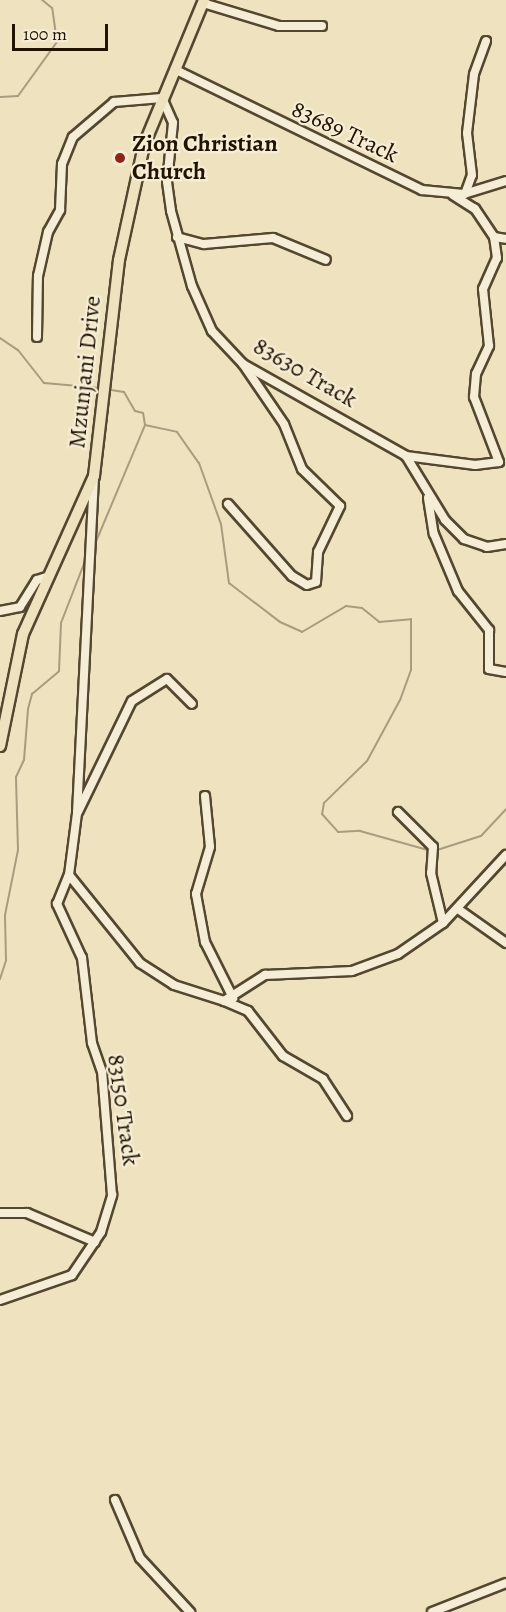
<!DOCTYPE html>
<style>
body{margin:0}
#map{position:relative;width:506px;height:1612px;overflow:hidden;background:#efe3bf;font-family:Alegreya,serif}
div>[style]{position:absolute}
.stream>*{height:2px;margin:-1px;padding:0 1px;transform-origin:1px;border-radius:1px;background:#a99c7e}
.roads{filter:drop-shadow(2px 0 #544730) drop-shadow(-2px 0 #544730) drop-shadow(0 2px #544730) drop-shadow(0 -2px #544730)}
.minor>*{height:8px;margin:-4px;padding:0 4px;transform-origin:4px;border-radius:4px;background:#f5edd5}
.major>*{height:10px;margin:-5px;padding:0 5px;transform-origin:5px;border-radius:5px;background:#efe3bf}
.dots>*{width:16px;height:16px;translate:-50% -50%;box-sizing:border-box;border:3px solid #f5edd5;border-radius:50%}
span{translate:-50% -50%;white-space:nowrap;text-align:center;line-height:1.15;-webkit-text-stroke:4.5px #f5edd5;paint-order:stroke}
.street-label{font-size:24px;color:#211300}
.poi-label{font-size:24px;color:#211300;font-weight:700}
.left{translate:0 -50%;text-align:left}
.scale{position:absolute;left:12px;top:24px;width:96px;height:27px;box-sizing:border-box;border:3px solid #211300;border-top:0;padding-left:8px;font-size:18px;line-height:21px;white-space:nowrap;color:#211300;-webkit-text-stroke:4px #f5edd5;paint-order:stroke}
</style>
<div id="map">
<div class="stream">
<i style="left:0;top:97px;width:18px;rotate:-3deg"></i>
<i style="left:18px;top:96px;width:67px;rotate:-54.2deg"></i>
<i style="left:57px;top:42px;width:34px;rotate:-98deg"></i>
<i style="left:52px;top:8px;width:13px;rotate:-141deg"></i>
<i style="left:0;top:338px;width:22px;rotate:34deg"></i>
<i style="left:18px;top:350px;width:42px;rotate:51.8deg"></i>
<i style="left:44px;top:383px;width:57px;rotate:5deg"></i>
<i style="left:145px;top:425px;width:33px;rotate:12deg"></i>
<i style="left:177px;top:432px;width:38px;rotate:55deg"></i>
<i style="left:199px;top:463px;width:65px;rotate:70.2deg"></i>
<i style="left:221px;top:524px;width:60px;rotate:82.3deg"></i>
<i style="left:229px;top:583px;width:64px;rotate:37.4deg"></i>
<i style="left:280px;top:622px;width:24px;rotate:24deg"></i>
<i style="left:302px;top:632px;width:51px;rotate:-30.6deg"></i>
<i style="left:346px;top:606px;width:16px;rotate:7deg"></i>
<i style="left:362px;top:608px;width:22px;rotate:39deg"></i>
<i style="left:379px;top:622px;width:32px;rotate:-5deg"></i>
<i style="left:411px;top:619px;width:51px;rotate:90deg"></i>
<i style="left:411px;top:670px;width:32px;rotate:110deg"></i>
<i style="left:400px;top:700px;width:69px;rotate:118.4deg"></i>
<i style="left:367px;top:761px;width:60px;rotate:135.7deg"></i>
<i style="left:324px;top:803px;width:11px;rotate:100deg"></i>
<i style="left:322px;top:814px;width:24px;rotate:48deg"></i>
<i style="left:338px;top:832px;width:22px;rotate:-3deg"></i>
<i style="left:360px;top:831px;width:74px;rotate:15.7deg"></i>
<i style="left:95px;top:544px;width:129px;rotate:-67.2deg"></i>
<i style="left:145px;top:425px;width:12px;rotate:-99deg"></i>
<i style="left:143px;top:413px;width:8px;rotate:-166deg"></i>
<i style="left:135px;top:411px;width:22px;rotate:-120deg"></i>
<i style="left:124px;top:392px;width:18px;rotate:-171deg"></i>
<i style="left:437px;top:850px;width:46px;rotate:-17.7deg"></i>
<i style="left:481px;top:836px;width:37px;rotate:-47deg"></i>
<i style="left:0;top:979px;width:20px;rotate:-72deg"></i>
<i style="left:6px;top:960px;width:45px;rotate:-91.3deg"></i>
<i style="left:5px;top:915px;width:66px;rotate:-78.7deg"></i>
<i style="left:18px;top:850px;width:73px;rotate:-91.6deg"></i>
<i style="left:16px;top:777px;width:19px;rotate:-65deg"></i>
<i style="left:24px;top:760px;width:51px;rotate:-85.5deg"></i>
<i style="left:28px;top:709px;width:16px;rotate:-75deg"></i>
<i style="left:32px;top:694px;width:35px;rotate:-40deg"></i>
<i style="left:59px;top:671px;width:48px;rotate:-87.6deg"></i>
<i style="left:61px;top:623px;width:72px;rotate:-68.8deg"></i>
</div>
<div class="roads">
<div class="minor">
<i style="left:203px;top:3px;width:79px;rotate:16.8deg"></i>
<i style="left:279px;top:26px;width:43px"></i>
<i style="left:176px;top:70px;width:274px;rotate:26deg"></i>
<i style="left:422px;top:190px;width:42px;rotate:5.4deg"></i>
<i style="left:464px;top:194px;width:44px;rotate:-17.2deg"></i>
<i style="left:465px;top:194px;width:20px;rotate:-70deg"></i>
<i style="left:472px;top:175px;width:42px;rotate:-96.8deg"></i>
<i style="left:467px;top:133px;width:59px;rotate:-83.2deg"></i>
<i style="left:474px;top:74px;width:35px;rotate:-70deg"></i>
<i style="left:177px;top:237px;width:28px;rotate:15deg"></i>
<i style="left:204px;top:244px;width:69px;rotate:-5deg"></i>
<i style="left:273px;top:238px;width:57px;rotate:22.5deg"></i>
<i style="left:494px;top:237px;width:12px;rotate:9deg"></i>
<i style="left:37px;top:337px;width:61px;rotate:-89.1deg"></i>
<i style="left:38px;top:276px;width:45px;rotate:-77.2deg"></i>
<i style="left:48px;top:232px;width:25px;rotate:-61deg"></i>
<i style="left:60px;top:210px;width:46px;rotate:-87.5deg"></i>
<i style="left:62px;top:164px;width:29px;rotate:-68deg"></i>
<i style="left:73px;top:137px;width:54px;rotate:-40.5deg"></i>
<i style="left:114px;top:102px;width:48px;rotate:-4.8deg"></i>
<i style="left:162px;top:98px;width:27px;rotate:66deg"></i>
<i style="left:173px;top:123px;width:59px;rotate:95.8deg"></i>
<i style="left:167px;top:182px;width:29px;rotate:82deg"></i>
<i style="left:171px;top:211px;width:78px;rotate:74.4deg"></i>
<i style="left:192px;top:286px;width:49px;rotate:66deg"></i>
<i style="left:212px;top:331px;width:45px;rotate:46.8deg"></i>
<i style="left:243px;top:364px;width:187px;rotate:29.4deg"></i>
<i style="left:406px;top:456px;width:75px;rotate:58.6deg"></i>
<i style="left:445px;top:520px;width:27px;rotate:45deg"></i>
<i style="left:464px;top:539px;width:24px;rotate:19deg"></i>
<i style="left:487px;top:547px;width:19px;rotate:-9deg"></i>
<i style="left:406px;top:456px;width:70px;rotate:7.4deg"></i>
<i style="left:475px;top:465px;width:24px;rotate:-7deg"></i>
<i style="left:499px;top:462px;width:70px;rotate:-111deg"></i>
<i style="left:474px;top:397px;width:23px;rotate:-85deg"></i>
<i style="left:476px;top:374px;width:31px;rotate:-65deg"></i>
<i style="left:489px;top:346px;width:57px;rotate:-96deg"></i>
<i style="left:483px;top:289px;width:34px;rotate:-66deg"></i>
<i style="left:497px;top:258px;width:21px;rotate:-98deg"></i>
<i style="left:494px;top:237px;width:34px;rotate:-124deg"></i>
<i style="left:475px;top:209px;width:26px;rotate:-148deg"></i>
<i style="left:428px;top:498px;width:36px;rotate:81deg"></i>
<i style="left:434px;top:534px;width:62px;rotate:67.2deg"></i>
<i style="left:458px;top:591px;width:50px;rotate:51.5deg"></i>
<i style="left:489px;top:630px;width:39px;rotate:90deg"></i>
<i style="left:489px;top:669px;width:17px;rotate:10deg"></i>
<i style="left:228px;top:504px;width:96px;rotate:48.4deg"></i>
<i style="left:292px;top:576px;width:17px;rotate:31deg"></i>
<i style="left:307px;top:585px;width:9px;rotate:-18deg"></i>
<i style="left:316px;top:582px;width:30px;rotate:-86deg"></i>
<i style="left:318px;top:552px;width:51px;rotate:-64.4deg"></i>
<i style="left:340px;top:506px;width:53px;rotate:-135.8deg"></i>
<i style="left:302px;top:469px;width:48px;rotate:-111.8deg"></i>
<i style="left:284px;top:424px;width:73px;rotate:-124.3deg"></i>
<i style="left:0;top:611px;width:20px;rotate:-11deg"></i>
<i style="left:20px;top:607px;width:32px;rotate:-58deg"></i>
<i style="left:37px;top:580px;width:13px;rotate:-18deg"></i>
<i style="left:205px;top:796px;width:51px;rotate:84.4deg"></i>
<i style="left:210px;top:847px;width:49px;rotate:106.6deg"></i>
<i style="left:196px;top:894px;width:49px;rotate:79.4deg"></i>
<i style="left:205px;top:942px;width:63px;rotate:63.4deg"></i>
<i style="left:78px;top:812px;width:123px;rotate:-64.1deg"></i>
<i style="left:132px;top:701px;width:41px;rotate:-32.2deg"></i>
<i style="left:167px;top:679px;width:35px;rotate:45deg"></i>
<i style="left:398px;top:812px;width:49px;rotate:45deg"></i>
<i style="left:433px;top:847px;width:26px;rotate:94deg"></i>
<i style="left:431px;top:873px;width:51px;rotate:76.5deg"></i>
<i style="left:69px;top:875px;width:113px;rotate:51.1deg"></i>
<i style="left:140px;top:963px;width:40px;rotate:32.9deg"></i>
<i style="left:174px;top:985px;width:52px;rotate:17.7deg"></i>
<i style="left:458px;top:909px;width:59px;rotate:35.3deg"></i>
<i style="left:347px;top:1116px;width:44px;rotate:-123deg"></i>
<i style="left:323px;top:1079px;width:46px;rotate:-150.1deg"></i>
<i style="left:283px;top:1056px;width:57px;rotate:-127.9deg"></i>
<i style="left:248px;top:1011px;width:26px;rotate:-157deg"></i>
<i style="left:224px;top:1001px;width:49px;rotate:-32.4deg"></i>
<i style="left:265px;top:975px;width:87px;rotate:-2.6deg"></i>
<i style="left:352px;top:971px;width:49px;rotate:-20.3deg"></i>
<i style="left:398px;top:954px;width:55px;rotate:-34.6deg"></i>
<i style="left:443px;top:923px;width:93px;rotate:-47.2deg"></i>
<i style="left:0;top:1213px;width:27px"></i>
<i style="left:27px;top:1213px;width:74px;rotate:23.1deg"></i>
<i style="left:0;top:1300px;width:76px;rotate:-19.1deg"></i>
<i style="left:72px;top:1275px;width:52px;rotate:-56deg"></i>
<i style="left:101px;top:1232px;width:39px;rotate:-73deg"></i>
<i style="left:112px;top:1195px;width:123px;rotate:-94.6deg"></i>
<i style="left:102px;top:1072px;width:31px;rotate:-109deg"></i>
<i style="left:92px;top:1043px;width:86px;rotate:-96.7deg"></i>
<i style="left:82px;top:958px;width:60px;rotate:-114.8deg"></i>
<i style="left:57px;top:904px;width:31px;rotate:-68deg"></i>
<i style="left:69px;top:875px;width:63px;rotate:-82.6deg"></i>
<i style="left:77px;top:813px;width:337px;rotate:-87.1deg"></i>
<i style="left:115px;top:1500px;width:63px;rotate:66.7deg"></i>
<i style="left:140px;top:1558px;width:74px;rotate:47.2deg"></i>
<i style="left:432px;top:1612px;width:79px;rotate:-21.4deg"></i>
</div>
<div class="major">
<i style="left:0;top:746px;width:114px;rotate:-78.4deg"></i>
<i style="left:23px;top:634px;width:173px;rotate:-65.8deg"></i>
<i style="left:94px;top:476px;width:217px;rotate:-83.4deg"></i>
<i style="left:119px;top:260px;width:118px;rotate:-77.7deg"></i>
<i style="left:144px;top:145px;width:157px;rotate:-67.5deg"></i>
</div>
</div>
<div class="dots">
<i style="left:120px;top:158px;background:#8f2418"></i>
</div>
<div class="street-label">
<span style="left:345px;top:132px;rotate:25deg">83689 Track</span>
<span style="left:85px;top:372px;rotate:-84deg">Mzunjani Drive</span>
<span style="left:305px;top:373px;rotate:30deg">83630 Track</span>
<span style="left:123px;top:1110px;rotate:82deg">83150 Track</span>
</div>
<div class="poi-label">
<span class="left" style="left:132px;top:158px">Zion Christian<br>Church</span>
</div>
<div class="scale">100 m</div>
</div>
